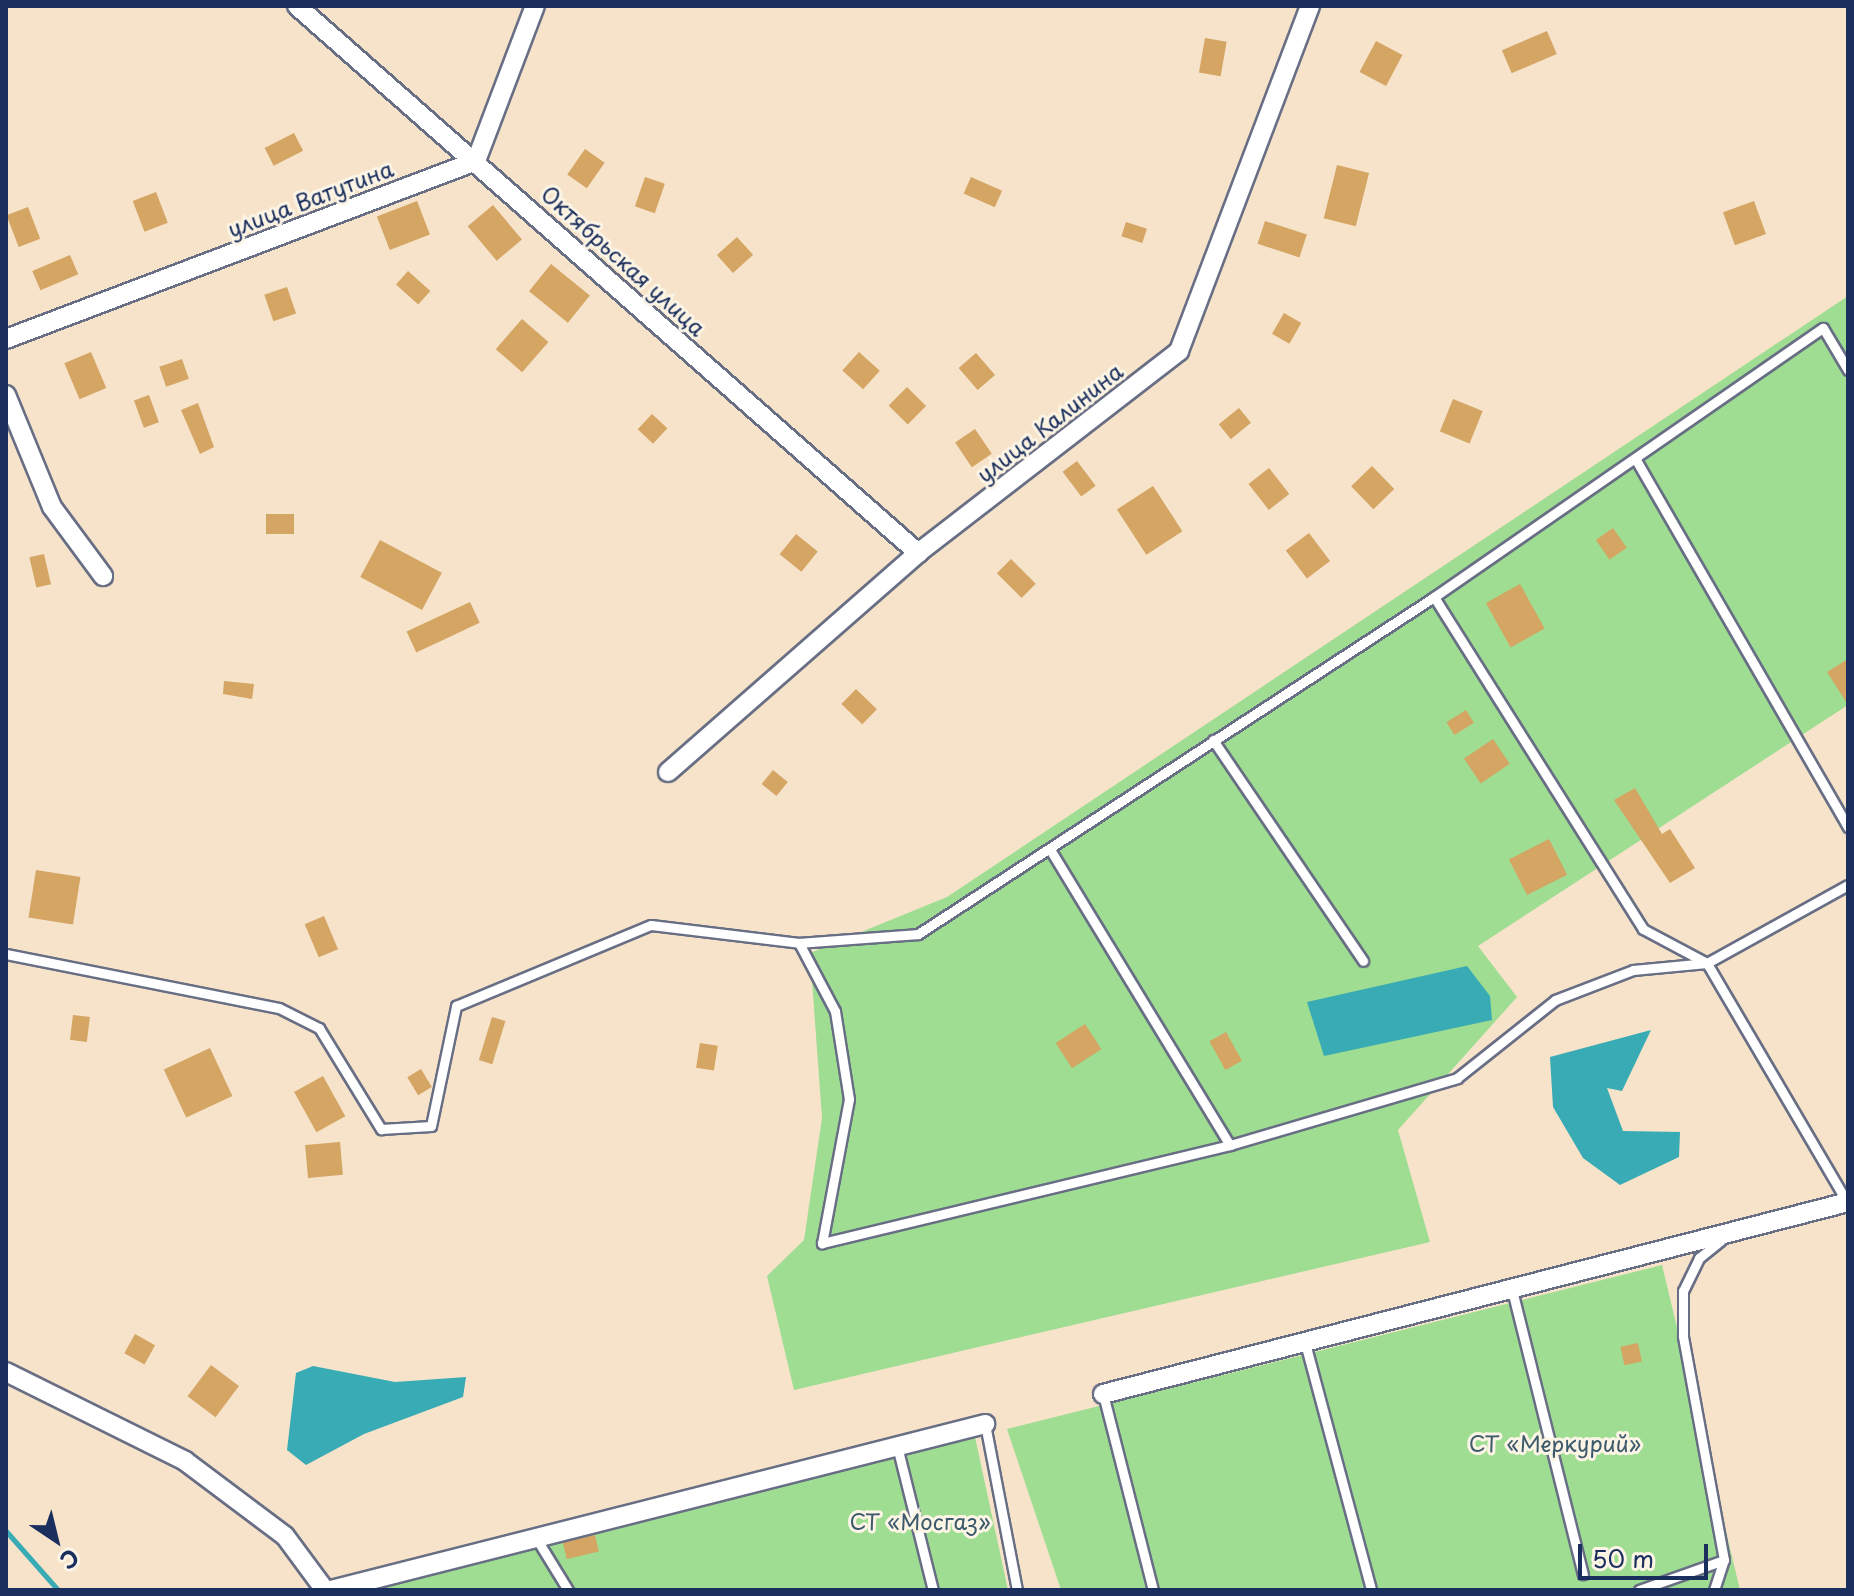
<!DOCTYPE html>
<meta charset="utf-8">
<style>
body{margin:0}
#map{position:relative;width:1854px;height:1596px;overflow:hidden;background:#f6e3ca;font-family:"Playpen Sans",sans-serif}
div>[style]{position:absolute}
.green>*{inset:0;background:#9fdd92}
.water>*{inset:0;background:#39abb4}
.stream>*{height:5px;margin:-2.5px;padding:0 2.5px;transform-origin:2.5px;border-radius:2.5px;background:#39abb4}
.building>*{inset:0;background:#d4a563;transform-origin:0 0}
.roads{filter:drop-shadow(2px 0 #686e84) drop-shadow(-2px 0 #686e84) drop-shadow(0 2px #686e84) drop-shadow(0 -2px #686e84)}
.lane>*{height:9px;margin:-4.5px;padding:0 4.5px;transform-origin:4.5px;border-radius:4.5px;background:#fff}
.street>*{height:18px;margin:-9px;padding:0 9px;transform-origin:9px;border-radius:9px;background:#fff}
span{translate:-50% -50%;white-space:nowrap;text-align:center;line-height:1.15;-webkit-text-stroke:6px #fcf5e5;paint-order:stroke}
.street-label{font-size:22px;color:#1b2f5e}
.park-label{font-size:22px;color:#3c5a6b}
.frame{position:absolute;inset:0;border:8px solid #1b2f5e;pointer-events:none}
.north{position:absolute;left:16px;top:1500px;width:80px;height:80px;-webkit-text-stroke:6px #fcf5e5;paint-order:stroke;rotate:145deg;font-size:22px;font-weight:700;line-height:32px;text-align:center;color:#1b2f5e}
.north::after{content:'';display:block;margin:auto;width:28px;height:36px;background:#1b2f5e;clip-path:polygon(50% 0,100% 100%,50% 72%,0 100%)}
.scale{position:absolute;left:1578px;top:1544px;width:130px;height:36px;box-sizing:border-box;border:4px solid #1b2f5e;border-top:0;padding-left:10px;font-size:24px;line-height:28px;white-space:nowrap;color:#1b2f5e;-webkit-text-stroke:6px #fcf5e5;paint-order:stroke}
</style>
<div id="map">
<div class="green">
<i style="clip-path:polygon(1848px 296px,1848px 705px,1478px 946px,1517px 997px,1398px 1130px,1430px 1242px,794px 1390px,767px 1276px,804px 1240px,822px 1118px,810px 953px,947px 897px)"></i>
<i style="clip-path:polygon(1662px 1265px,1740px 1590px,1061px 1590px,1007px 1429px)"></i>
<i style="clip-path:polygon(975px 1437px,1008px 1590px,359px 1590px,595px 1531px)"></i>
</div>
<div class="water">
<i style="clip-path:polygon(1467px 966px,1490px 996px,1492px 1020px,1324px 1056px,1307px 1002px)"></i>
<i style="clip-path:polygon(1651px 1030px,1622px 1091px,1607px 1088px,1623px 1131px,1680px 1132px,1679px 1157px,1620px 1185px,1583px 1158px,1553px 1107px,1550px 1057px)"></i>
<i style="clip-path:polygon(313px 1366px,395px 1382px,466px 1377px,463px 1397px,364px 1434px,306px 1465px,287px 1450px,296px 1373px)"></i>
</div>
<div class="stream">
<i style="left:6px;top:1531px;width:79px;rotate:48.6deg"></i>
</div>
<div class="building">
<i style="left:1547px;top:31px;width:25px;height:49px;rotate:67deg"></i>
<i style="left:1205px;top:38px;width:22px;height:35px;rotate:10deg"></i>
<i style="left:1376px;top:41px;width:30px;height:35px;rotate:28deg"></i>
<i style="left:294px;top:133px;width:20px;height:33px;rotate:63deg"></i>
<i style="left:585px;top:149px;width:24px;height:31px;rotate:35deg"></i>
<i style="left:1337px;top:165px;width:33px;height:55px;rotate:14deg"></i>
<i style="left:645px;top:177px;width:21px;height:31px;rotate:19deg"></i>
<i style="left:971px;top:177px;width:34px;height:18px;rotate:24deg"></i>
<i style="left:156px;top:192px;width:33px;height:25px;rotate:69deg"></i>
<i style="left:417px;top:201px;width:36px;height:43px;rotate:69deg"></i>
<i style="left:1754px;top:201px;width:35px;height:33px;rotate:70deg"></i>
<i style="left:493px;top:205px;width:45px;height:33px;rotate:50deg"></i>
<i style="left:28px;top:207px;width:34px;height:23px;rotate:69deg"></i>
<i style="left:1265px;top:221px;width:44px;height:24px;rotate:18deg"></i>
<i style="left:1126px;top:222px;width:22px;height:15px;rotate:18deg"></i>
<i style="left:737px;top:237px;width:24px;height:27px;rotate:48deg"></i>
<i style="left:70px;top:255px;width:21px;height:41px;rotate:67deg"></i>
<i style="left:551px;top:264px;width:50px;height:35px;rotate:39deg"></i>
<i style="left:408px;top:271px;width:30px;height:18px;rotate:42deg"></i>
<i style="left:287px;top:287px;width:28px;height:24px;rotate:71deg"></i>
<i style="left:1284px;top:313px;width:20px;height:24px;rotate:30deg"></i>
<i style="left:522px;top:319px;width:35px;height:40px;rotate:41deg"></i>
<i style="left:91px;top:352px;width:39px;height:29px;rotate:67deg"></i>
<i style="left:859px;top:352px;width:28px;height:25px;rotate:42deg"></i>
<i style="left:976px;top:353px;width:29px;height:23px;rotate:49deg"></i>
<i style="left:182px;top:359px;width:21px;height:24px;rotate:71deg"></i>
<i style="left:907px;top:387px;width:27px;height:26px;rotate:45deg"></i>
<i style="left:149px;top:395px;width:29px;height:16px;rotate:70deg"></i>
<i style="left:1453px;top:399px;width:32px;height:35px;rotate:22deg"></i>
<i style="clip-path:polygon(198px 403px,214px 447px,200px 454px,181px 410px)"></i>
<i style="left:1239px;top:408px;width:19px;height:26px;rotate:51deg"></i>
<i style="left:652px;top:414px;width:21px;height:21px;rotate:43deg"></i>
<i style="left:975px;top:429px;width:30px;height:24px;rotate:56deg"></i>
<i style="left:1077px;top:461px;width:31px;height:18px;rotate:53deg"></i>
<i style="left:1372px;top:466px;width:32px;height:29px;rotate:46deg"></i>
<i style="left:1269px;top:468px;width:33px;height:26px;rotate:52deg"></i>
<i style="left:1153px;top:486px;width:54px;height:43px;rotate:57deg"></i>
<i style="left:294px;top:514px;width:20px;height:28px;rotate:90deg"></i>
<i style="left:1613px;top:528px;width:24px;height:21px;rotate:55deg"></i>
<i style="left:1309px;top:533px;width:35px;height:29px;rotate:53deg"></i>
<i style="left:796px;top:534px;width:28px;height:26px;rotate:39deg"></i>
<i style="left:380px;top:540px;width:70px;height:42px;rotate:28deg"></i>
<i style="left:44px;top:554px;width:31px;height:15px;rotate:77deg"></i>
<i style="left:1011px;top:559px;width:35px;height:20px;rotate:45deg"></i>
<i style="left:1520px;top:584px;width:51px;height:39px;rotate:61deg"></i>
<i style="left:470px;top:602px;width:23px;height:70px;rotate:65deg"></i>
<i style="clip-path:polygon(1848px 659px,1848px 705px,1827px 672px)"></i>
<i style="clip-path:polygon(224px 681px,254px 684px,252px 699px,223px 694px)"></i>
<i style="left:856px;top:689px;width:29px;height:21px;rotate:44deg"></i>
<i style="left:1466px;top:710px;width:15px;height:23px;rotate:58deg"></i>
<i style="left:1493px;top:739px;width:30px;height:35px;rotate:56deg"></i>
<i style="left:773px;top:770px;width:19px;height:18px;rotate:39deg"></i>
<i style="clip-path:polygon(1635px 788px,1662px 834px,1670px 829px,1695px 868px,1670px 883px,1614px 800px)"></i>
<i style="left:1549px;top:839px;width:40px;height:45px;rotate:63deg"></i>
<i style="left:36px;top:870px;width:45px;height:48px;rotate:9deg"></i>
<i style="left:324px;top:916px;width:36px;height:21px;rotate:67deg"></i>
<i style="left:73px;top:1015px;width:17px;height:25px;rotate:7deg"></i>
<i style="left:492px;top:1017px;width:14px;height:45px;rotate:17deg"></i>
<i style="left:1085px;top:1024px;width:30px;height:35px;rotate:57deg"></i>
<i style="left:1226px;top:1032px;width:33px;height:19px;rotate:61deg"></i>
<i style="left:700px;top:1043px;width:18px;height:25px;rotate:9deg"></i>
<i style="left:210px;top:1048px;width:53px;height:51px;rotate:65deg"></i>
<i style="left:421px;top:1069px;width:21px;height:16px;rotate:59deg"></i>
<i style="left:323px;top:1076px;width:46px;height:33px;rotate:61deg"></i>
<i style="left:340px;top:1142px;width:33px;height:35px;rotate:85deg"></i>
<i style="left:135px;top:1334px;width:23px;height:22px;rotate:29deg"></i>
<i style="left:1638px;top:1343px;width:19px;height:18px;rotate:78deg"></i>
<i style="left:211px;top:1365px;width:35px;height:39px;rotate:37deg"></i>
<i style="left:595px;top:1535px;width:17px;height:33px;rotate:77deg"></i>
</div>
<div class="roads">
<div class="lane">
<i style="left:1636px;top:460px;width:424px;rotate:60deg"></i>
<i style="left:1434px;top:597px;width:392px;rotate:57.8deg"></i>
<i style="left:1643px;top:929px;width:72px;rotate:28deg"></i>
<i style="left:1213px;top:740px;width:267px;rotate:55.8deg"></i>
<i style="left:1051px;top:851px;width:344px;rotate:58.7deg"></i>
<i style="left:799px;top:943px;width:119px;rotate:-4.3deg"></i>
<i style="left:918px;top:934px;width:616px;rotate:-33.15deg"></i>
<i style="left:1434px;top:597px;width:473px;rotate:-34.7deg"></i>
<i style="left:1823px;top:328px;width:49px;rotate:59.2deg"></i>
<i style="left:6px;top:954px;width:278px;rotate:11.2deg"></i>
<i style="left:279px;top:1008px;width:45px;rotate:26.6deg"></i>
<i style="left:319px;top:1028px;width:119px;rotate:58.5deg"></i>
<i style="left:381px;top:1129px;width:50px;rotate:-3.4deg"></i>
<i style="left:431px;top:1126px;width:123px;rotate:-78.2deg"></i>
<i style="left:456px;top:1006px;width:211px;rotate:-22.6deg"></i>
<i style="left:651px;top:925px;width:149px;rotate:6.9deg"></i>
<i style="left:799px;top:943px;width:77px;rotate:62.1deg"></i>
<i style="left:835px;top:1011px;width:89px;rotate:81deg"></i>
<i style="left:849px;top:1099px;width:147px;rotate:100.6deg"></i>
<i style="left:822px;top:1243px;width:420px;rotate:-13.5deg"></i>
<i style="left:1230px;top:1145px;width:237px;rotate:-16.4deg"></i>
<i style="left:1457px;top:1078px;width:125px;rotate:-38.5deg"></i>
<i style="left:1555px;top:1000px;width:84px;rotate:-21deg"></i>
<i style="left:1633px;top:970px;width:74px;rotate:-5.4deg"></i>
<i style="left:1847px;top:1202px;width:277px;rotate:-120.4deg"></i>
<i style="left:1707px;top:963px;width:161px;rotate:-29deg"></i>
<i style="left:1512px;top:1290px;width:293px;rotate:76deg"></i>
<i style="left:1305px;top:1343px;width:256px;rotate:75deg"></i>
<i style="left:1103px;top:1394px;width:202px;rotate:75.7deg"></i>
<i style="left:985px;top:1424px;width:169px;rotate:79.1deg"></i>
<i style="left:897px;top:1446px;width:148px;rotate:76deg"></i>
<i style="left:536px;top:1538px;width:61px;rotate:58.4deg"></i>
<i style="left:1639px;top:1590px;width:90px;rotate:-19.4deg"></i>
<i style="left:1714px;top:1590px;width:32px;rotate:-72deg"></i>
<i style="left:1724px;top:1560px;width:228px;rotate:-100.4deg"></i>
<i style="left:1683px;top:1336px;width:45px;rotate:-90deg"></i>
<i style="left:1683px;top:1291px;width:37px;rotate:-64deg"></i>
<i style="left:1699px;top:1258px;width:28px;rotate:-39deg"></i>
</div>
<div class="street">
<i style="left:297px;top:6px;width:828px;rotate:41.37deg"></i>
<i style="left:6px;top:339px;width:503px;rotate:-20.74deg"></i>
<i style="left:476px;top:161px;width:166px;rotate:-69.2deg"></i>
<i style="left:6px;top:395px;width:121px;rotate:67.7deg"></i>
<i style="left:52px;top:507px;width:86px;rotate:53.5deg"></i>
<i style="left:668px;top:772px;width:332px;rotate:-41.2deg"></i>
<i style="left:918px;top:553px;width:330px;rotate:-37.7deg"></i>
<i style="left:1179px;top:351px;width:369px;rotate:-69.2deg"></i>
<i style="left:6px;top:1372px;width:200px;rotate:26.4deg"></i>
<i style="left:185px;top:1461px;width:125px;rotate:36.9deg"></i>
<i style="left:285px;top:1536px;width:67px;rotate:53.5deg"></i>
<i style="left:1103px;top:1394px;width:769px;rotate:-14.45deg"></i>
<i style="left:331px;top:1590px;width:675px;rotate:-14.24deg"></i>
</div>
</div>
<div class="street-label">
<span style="left:310px;top:198px;rotate:-21deg">улица Ватутина</span>
<span style="left:624px;top:260px;rotate:42deg">Октябрьская улица</span>
<span style="left:1049px;top:422px;rotate:-38deg">улица Калинина</span>
</div>
<div class="park-label">
<span style="left:1555px;top:1443px">СТ «Меркурий»</span>
<span style="left:920px;top:1521px">СТ «Мосгаз»</span>
</div>
<div class="frame"></div>
<div class="north">С</div>
<div class="scale">50 m</div>
</div>
